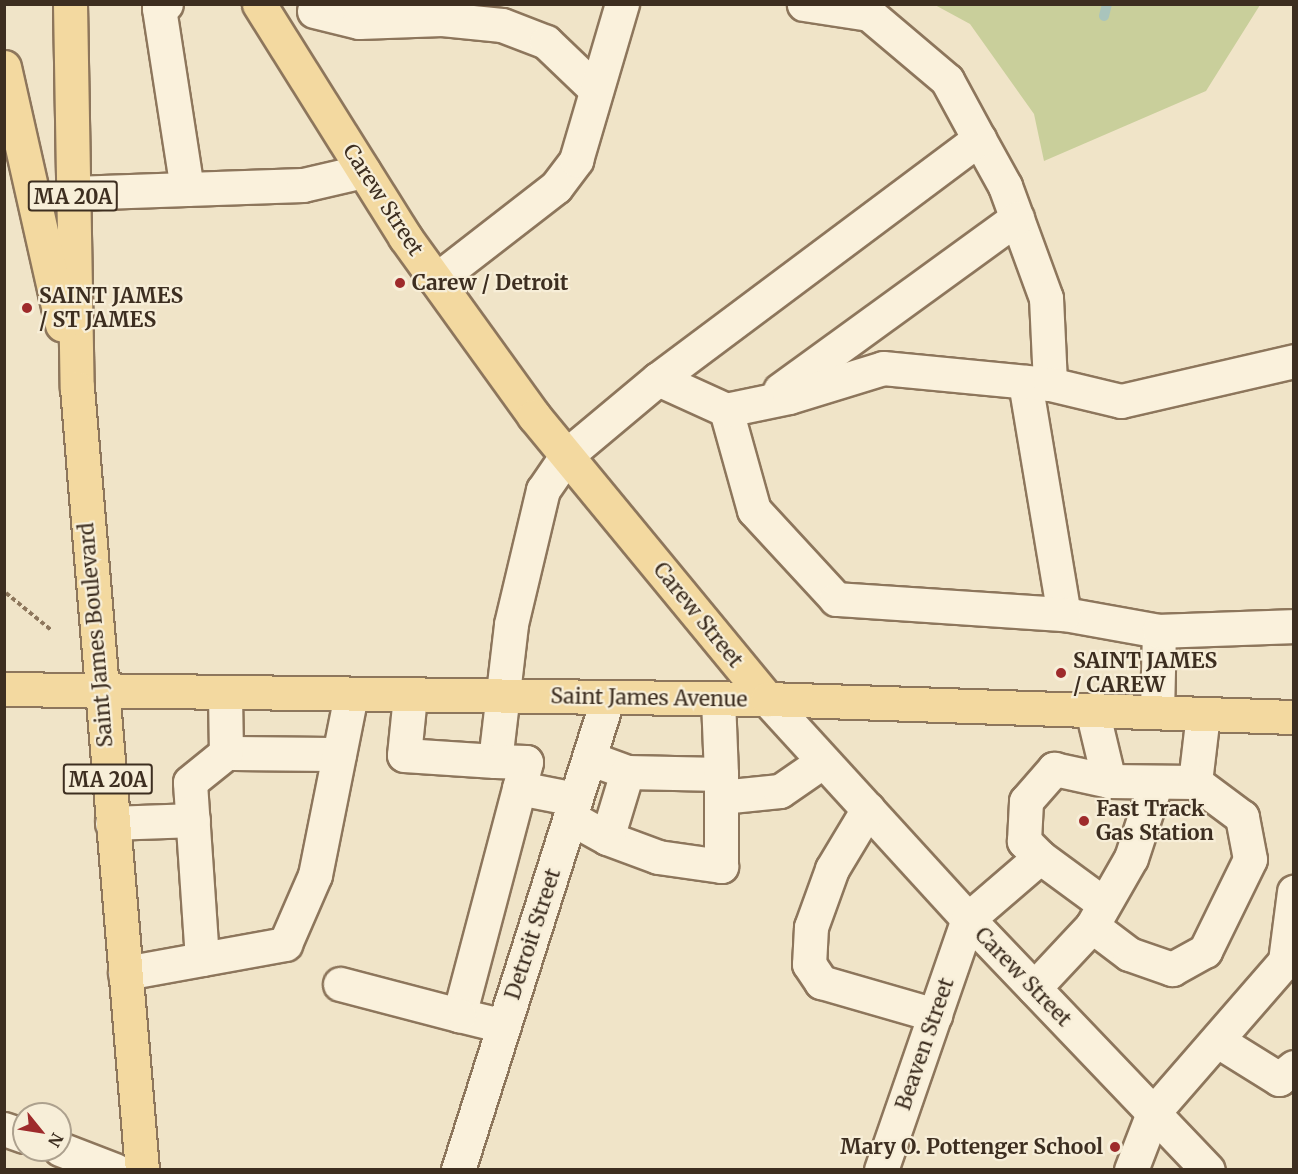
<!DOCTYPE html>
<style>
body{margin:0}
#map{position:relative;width:1298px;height:1174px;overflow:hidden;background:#f0e4c8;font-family:Merriweather,serif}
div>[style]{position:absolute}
.green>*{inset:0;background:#c9cf9b}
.stream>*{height:10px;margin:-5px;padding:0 5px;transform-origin:5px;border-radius:5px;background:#a9c4bc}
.path>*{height:4px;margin-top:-2px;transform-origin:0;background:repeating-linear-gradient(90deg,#8d765c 0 4.5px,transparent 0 7.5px)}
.roads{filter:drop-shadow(2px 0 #8d765c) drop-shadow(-2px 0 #8d765c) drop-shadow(0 2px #8d765c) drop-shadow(0 -2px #8d765c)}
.minor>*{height:33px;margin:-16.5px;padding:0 16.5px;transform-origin:16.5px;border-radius:16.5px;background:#faf1dc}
.major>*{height:33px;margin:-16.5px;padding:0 16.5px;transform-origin:16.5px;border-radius:16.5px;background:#f3d9a0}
.dots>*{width:16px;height:16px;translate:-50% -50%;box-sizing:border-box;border:3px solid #f7eed8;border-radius:50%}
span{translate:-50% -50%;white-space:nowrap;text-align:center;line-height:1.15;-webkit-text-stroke:4.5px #f7eed8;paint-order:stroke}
.shield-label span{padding:2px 4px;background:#f7eed8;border:2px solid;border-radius:4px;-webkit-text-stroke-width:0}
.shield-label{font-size:20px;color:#3d2e20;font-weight:700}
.street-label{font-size:21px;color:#3d2e20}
.poi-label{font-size:21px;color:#3d2e20;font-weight:700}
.left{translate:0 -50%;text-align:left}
.right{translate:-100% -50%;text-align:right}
.frame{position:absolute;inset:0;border:6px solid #3d2e20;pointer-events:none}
.north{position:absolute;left:12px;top:1102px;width:60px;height:60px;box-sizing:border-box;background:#f7eed8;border:2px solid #ada18e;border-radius:50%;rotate:120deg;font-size:16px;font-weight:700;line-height:24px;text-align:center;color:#3d2e20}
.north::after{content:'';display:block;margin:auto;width:21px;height:27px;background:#9e2a2b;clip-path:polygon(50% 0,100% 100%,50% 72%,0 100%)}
</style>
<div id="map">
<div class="green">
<i style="clip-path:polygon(935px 5px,1260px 5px,1206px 91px,1044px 161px,1034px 114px,970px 24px)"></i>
</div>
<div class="stream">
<i style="left:1104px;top:16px;width:12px;rotate:-76deg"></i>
</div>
<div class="path">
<i style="left:6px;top:593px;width:58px;rotate:39.4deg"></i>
</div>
<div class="roads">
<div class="minor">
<i style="left:314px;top:11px;width:46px;rotate:13.7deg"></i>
<i style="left:359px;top:22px;width:83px;rotate:-2.1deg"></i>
<i style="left:442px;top:19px;width:60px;rotate:5.7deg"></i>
<i style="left:502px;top:25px;width:47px;rotate:21.1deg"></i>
<i style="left:546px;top:42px;width:69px;rotate:43.8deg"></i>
<i style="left:979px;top:139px;width:54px;rotate:61deg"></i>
<i style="left:1005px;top:186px;width:119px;rotate:69.9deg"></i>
<i style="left:1046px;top:298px;width:86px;rotate:87.3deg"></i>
<i style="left:187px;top:189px;width:116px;rotate:-2deg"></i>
<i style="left:303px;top:185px;width:62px;rotate:-13.1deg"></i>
<i style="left:73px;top:193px;width:114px;rotate:-2deg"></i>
<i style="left:187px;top:189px;width:183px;rotate:-98.8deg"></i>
<i style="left:159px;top:8px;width:8px;rotate:-30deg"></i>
<i style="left:436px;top:280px;width:152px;rotate:-37.8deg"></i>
<i style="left:556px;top:187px;width:34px;rotate:-53deg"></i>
<i style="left:576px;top:160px;width:163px;rotate:-73.6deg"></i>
<i style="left:658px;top:379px;width:401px;rotate:-36.8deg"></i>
<i style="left:979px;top:139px;width:67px;rotate:-118.5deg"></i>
<i style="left:947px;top:80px;width:102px;rotate:-139.8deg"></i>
<i style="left:869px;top:14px;width:66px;rotate:-171.3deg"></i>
<i style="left:1025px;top:382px;width:235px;rotate:80.5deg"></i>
<i style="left:1064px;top:614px;width:97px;rotate:10.1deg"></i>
<i style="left:780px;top:390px;width:293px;rotate:-36deg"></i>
<i style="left:726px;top:410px;width:104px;rotate:74.4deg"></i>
<i style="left:754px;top:510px;width:121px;rotate:47.3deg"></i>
<i style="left:836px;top:599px;width:228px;rotate:3.8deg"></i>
<i style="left:410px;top:696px;width:59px;rotate:95.8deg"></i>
<i style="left:404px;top:755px;width:91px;rotate:3.8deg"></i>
<i style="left:495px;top:761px;width:138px;rotate:-83.3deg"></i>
<i style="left:511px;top:624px;width:138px;rotate:-76.6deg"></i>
<i style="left:543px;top:490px;width:42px;rotate:-55.6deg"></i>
<i style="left:567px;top:455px;width:119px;rotate:-39.9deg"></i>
<i style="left:658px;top:379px;width:75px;rotate:24.5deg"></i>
<i style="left:726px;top:410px;width:64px;rotate:-11.7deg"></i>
<i style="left:789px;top:397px;width:98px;rotate:-17.1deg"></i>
<i style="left:883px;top:368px;width:168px;rotate:5.5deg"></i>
<i style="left:1050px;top:384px;width:73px;rotate:13.5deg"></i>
<i style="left:1121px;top:401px;width:178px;rotate:-13deg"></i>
<i style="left:767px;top:699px;width:298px;rotate:47.6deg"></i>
<i style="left:968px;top:919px;width:347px;rotate:46.3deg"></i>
<i style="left:1092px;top:710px;width:73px;rotate:76.5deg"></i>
<i style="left:1109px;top:781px;width:86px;rotate:0.7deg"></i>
<i style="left:1195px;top:782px;width:68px;rotate:-83.3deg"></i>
<i style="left:1157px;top:712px;width:81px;rotate:-88.6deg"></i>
<i style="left:1159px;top:631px;width:135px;rotate:-2.1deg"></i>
<i style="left:226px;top:753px;width:113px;rotate:0.5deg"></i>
<i style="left:589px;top:758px;width:40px;rotate:20.2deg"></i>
<i style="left:627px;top:772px;width:94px;rotate:1.2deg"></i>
<i style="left:721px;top:774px;width:75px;rotate:-92.3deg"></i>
<i style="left:495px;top:761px;width:31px;rotate:2deg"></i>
<i style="left:526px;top:762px;width:262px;rotate:104.8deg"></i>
<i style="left:459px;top:1015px;width:46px;rotate:13.7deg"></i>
<i style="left:519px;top:788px;width:57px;rotate:11.1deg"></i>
<i style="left:721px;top:797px;width:59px;rotate:-5.8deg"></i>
<i style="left:780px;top:791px;width:51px;rotate:-34.6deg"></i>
<i style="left:868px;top:809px;width:70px;rotate:121deg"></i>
<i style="left:832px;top:869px;width:62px;rotate:109.9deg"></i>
<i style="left:811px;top:927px;width:37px;rotate:93deg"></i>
<i style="left:809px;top:964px;width:22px;rotate:56deg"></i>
<i style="left:821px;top:982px;width:119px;rotate:16.1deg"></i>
<i style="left:571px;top:818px;width:41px;rotate:29.1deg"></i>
<i style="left:607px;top:838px;width:54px;rotate:20.4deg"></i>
<i style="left:658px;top:857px;width:64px;rotate:8.1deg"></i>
<i style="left:721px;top:866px;width:92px;rotate:-90deg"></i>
<i style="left:112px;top:823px;width:81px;rotate:-2.1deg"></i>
<i style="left:607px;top:838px;width:69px;rotate:-73.1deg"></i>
<i style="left:1040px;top:857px;width:23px;rotate:-135deg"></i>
<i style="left:1024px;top:841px;width:40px;rotate:-87.1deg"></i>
<i style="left:1026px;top:801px;width:43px;rotate:-48.8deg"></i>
<i style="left:1054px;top:769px;width:56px;rotate:12.3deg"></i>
<i style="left:1092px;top:926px;width:46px;rotate:37.1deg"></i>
<i style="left:1129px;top:954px;width:46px;rotate:19.2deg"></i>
<i style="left:1172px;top:969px;width:38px;rotate:-29deg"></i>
<i style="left:1205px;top:951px;width:102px;rotate:-63.9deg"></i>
<i style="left:1250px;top:859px;width:43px;rotate:-100.8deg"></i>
<i style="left:1242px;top:817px;width:59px;rotate:-143.3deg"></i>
<i style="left:202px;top:959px;width:177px;rotate:-93.9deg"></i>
<i style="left:190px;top:782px;width:46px;rotate:-38.9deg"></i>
<i style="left:226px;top:753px;width:59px;rotate:-91deg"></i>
<i style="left:125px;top:973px;width:163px;rotate:-10.3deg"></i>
<i style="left:285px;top:944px;width:75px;rotate:-66.5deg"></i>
<i style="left:315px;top:875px;width:184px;rotate:-78.7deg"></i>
<i style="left:340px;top:984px;width:123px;rotate:14.6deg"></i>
<i style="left:1034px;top:988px;width:85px;rotate:-46.9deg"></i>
<i style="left:1092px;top:926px;width:78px;rotate:-60.2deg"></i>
<i style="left:1131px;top:858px;width:80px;rotate:-71.8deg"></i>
<i style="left:1218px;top:1041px;width:72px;rotate:31.9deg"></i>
<i style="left:1279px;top:1079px;width:19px;rotate:-39deg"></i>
<i style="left:4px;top:1129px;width:21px;rotate:19deg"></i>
<i style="left:60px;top:1149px;width:59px;rotate:20.9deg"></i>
<i style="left:458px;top:1170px;width:495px;rotate:-72.4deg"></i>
<i style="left:881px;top:1170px;width:266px;rotate:-70.9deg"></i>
<i style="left:968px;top:919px;width:95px;rotate:-40.7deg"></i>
<i style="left:1040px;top:857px;width:79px;rotate:36.3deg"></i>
<i style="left:1131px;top:1170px;width:61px;rotate:-68.9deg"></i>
<i style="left:1153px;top:1113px;width:201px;rotate:-49deg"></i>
<i style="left:1285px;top:961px;width:70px;rotate:-82.6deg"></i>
</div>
<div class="major">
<i style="left:70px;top:4px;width:384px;rotate:89deg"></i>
<i style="left:77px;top:388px;width:785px;rotate:85.25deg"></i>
<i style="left:259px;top:4px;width:275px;rotate:57.9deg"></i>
<i style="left:405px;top:237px;width:221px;rotate:54.2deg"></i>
<i style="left:534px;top:416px;width:367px;rotate:50.5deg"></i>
<i style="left:4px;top:67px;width:264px;rotate:77.3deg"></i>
<i style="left:4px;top:689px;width:763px;rotate:0.75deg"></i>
<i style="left:767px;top:699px;width:527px;rotate:1.96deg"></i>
</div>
</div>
<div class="dots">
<i style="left:400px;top:283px;background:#9e2a2b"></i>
<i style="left:27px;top:308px;background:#9e2a2b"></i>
<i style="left:1061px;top:673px;background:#9e2a2b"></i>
<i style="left:1084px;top:821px;background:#9e2a2b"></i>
<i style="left:1115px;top:1147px;background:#9e2a2b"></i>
</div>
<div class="shield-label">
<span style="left:73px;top:196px">MA 20A</span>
<span style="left:108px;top:779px">MA 20A</span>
</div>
<div class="street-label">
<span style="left:383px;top:200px;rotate:57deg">Carew Street</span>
<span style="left:698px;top:615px;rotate:51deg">Carew Street</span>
<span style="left:96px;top:635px;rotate:-95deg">Saint James Boulevard</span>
<span style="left:649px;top:698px;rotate:1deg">Saint James Avenue</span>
<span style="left:533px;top:934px;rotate:-72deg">Detroit Street</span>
<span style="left:1023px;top:977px;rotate:46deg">Carew Street</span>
<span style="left:925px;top:1044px;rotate:-71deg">Beaven Street</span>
</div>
<div class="poi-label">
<span class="left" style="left:412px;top:283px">Carew / Detroit</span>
<span class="left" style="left:39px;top:308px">SAINT JAMES<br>/ ST JAMES</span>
<span class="left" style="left:1073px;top:673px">SAINT JAMES<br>/ CAREW</span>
<span class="left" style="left:1096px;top:821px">Fast Track<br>Gas Station</span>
<span class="right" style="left:1103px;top:1147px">Mary O. Pottenger School</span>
</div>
<div class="frame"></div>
<div class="north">N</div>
</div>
